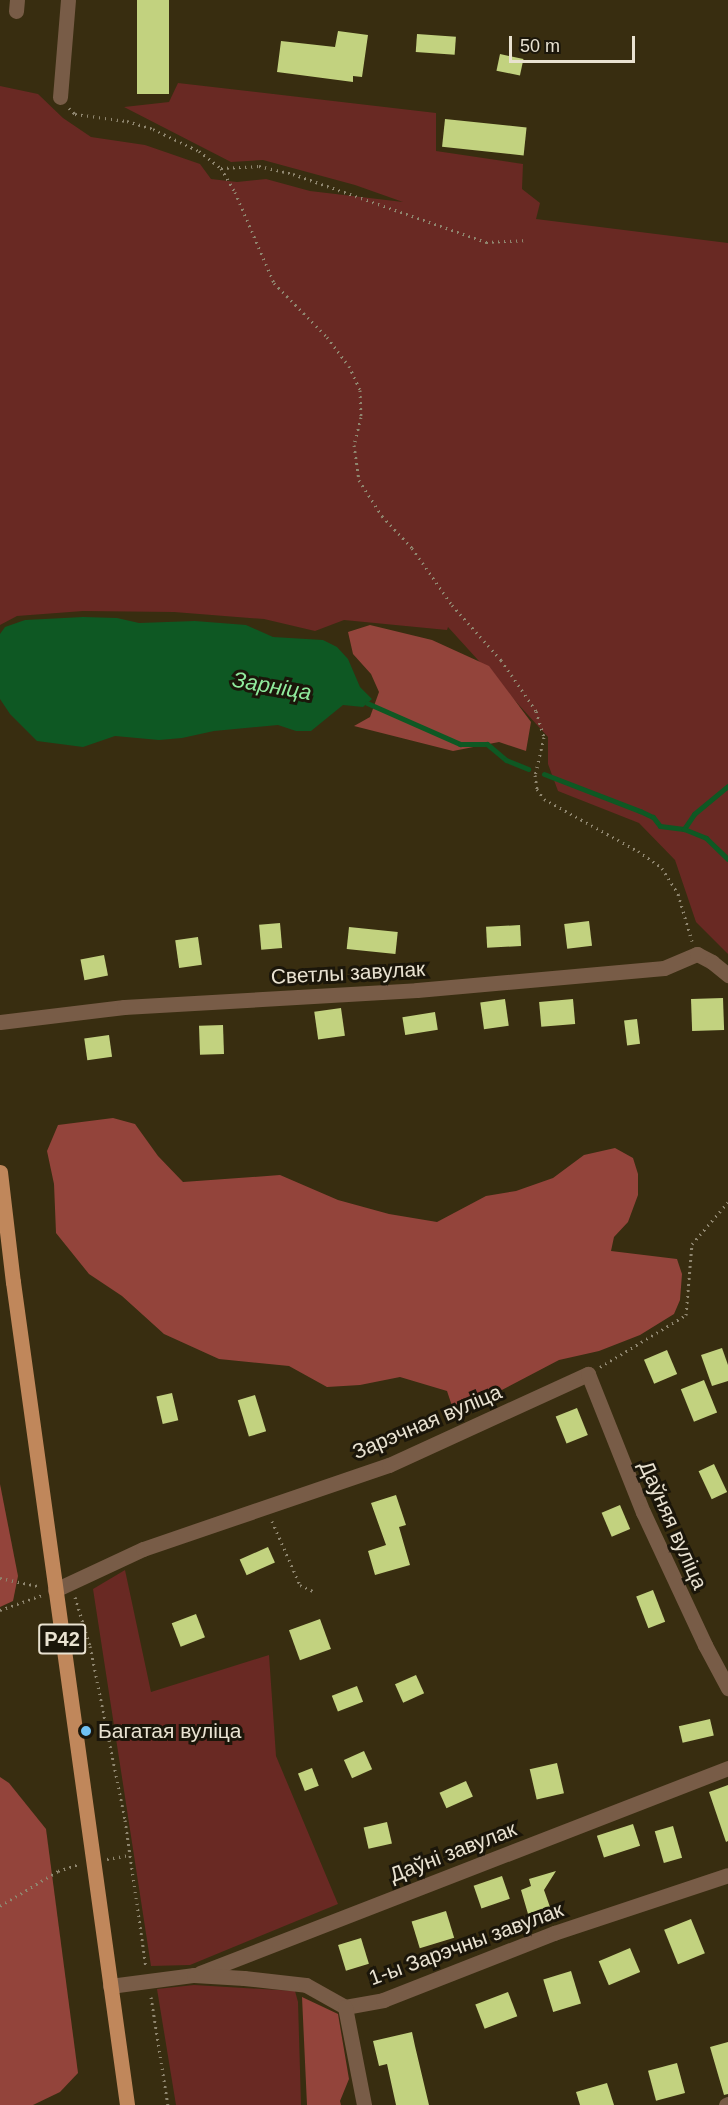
<!DOCTYPE html>
<meta charset="utf-8">
<style>
body{margin:0}
#map{position:relative;width:728px;height:2105px;overflow:hidden;background:#382d10;font-family:Arial,sans-serif}
div>[style]{position:absolute}
.green>*{inset:0;background:#692923}
.forest>*{inset:0;background:#93443b}
.water>*{inset:0;background:#0e5823}
.stream>*{height:5px;margin:-2.5px;padding:0 2.5px;transform-origin:2.5px;border-radius:2.5px;background:#0e5823}
.building>*{inset:0;background:#c2d27f;transform-origin:0 0}
.path>*{height:3px;margin-top:-1.5px;transform-origin:0;background:repeating-linear-gradient(90deg,#8f866f 0 1.5px,transparent 0 6px)}
.minor>*{height:15px;margin:-7.5px;padding:0 7.5px;transform-origin:7.5px;border-radius:7.5px;background:#785c47}
.major>*{height:15px;margin:-7.5px;padding:0 7.5px;transform-origin:7.5px;border-radius:7.5px;background:#c0875b}
.dots>*{width:16px;height:16px;translate:-50% -50%;box-sizing:border-box;border:3px solid #1b160a;border-radius:50%}
span{translate:-50% -50%;white-space:nowrap;text-align:center;line-height:1.15;-webkit-text-stroke:6px #1b160a;paint-order:stroke}
.shield-label span{padding:2px 4px;background:#1b160a;border:2px solid;border-radius:4px;-webkit-text-stroke-width:0}
.shield-label{font-size:20px;color:#e9e2d1;font-weight:700}
.street-label{font-size:21px;color:#e9e2d1}
.poi-label{font-size:21px;color:#e9e2d1}
.left{translate:0 -50%;text-align:left}
.water-label{font-size:22px;color:#90eb9d;font-style:italic}
.scale{position:absolute;left:509px;top:36px;width:126px;height:27px;box-sizing:border-box;border:3px solid #e9e2d1;border-top:0;padding-left:8px;font-size:18px;line-height:21px;white-space:nowrap;color:#e9e2d1;-webkit-text-stroke:4px #1b160a;paint-order:stroke}
</style>
<div id="map">
<div class="green">
<i style="clip-path:polygon(178px 83px,436px 113px,436px 151px,523px 164px,522px 189px,540px 203px,536px 219px,728px 243px,728px 954px,696px 922px,675px 860px,639px 823px,558px 791px,548px 764px,548px 737px,448px 627px,447px 630px,344px 620px,315px 631px,264px 619px,174px 612px,83px 611px,17px 616px,0 625px,0 86px,38px 94px,63px 118px,91px 137px,145px 145px,200px 164px,211px 179px,237px 182px,266px 179px,310px 191px,403px 202px,355px 185px,263px 160px,231px 162px,124px 107px,169px 102px)"></i>
<i style="clip-path:polygon(125px 1570px,151px 1692px,269px 1655px,276px 1756px,338px 1904px,190px 1965px,151px 1966px,93px 1589px)"></i>
<i style="clip-path:polygon(194px 1985px,295px 1991px,298px 2002px,301px 2105px,176px 2105px,157px 1989px)"></i>
</div>
<div class="forest">
<i style="clip-path:polygon(370px 625px,432px 640px,489px 666px,531px 722px,526px 751px,499px 742px,453px 751px,354px 726px,370px 717px,379px 692px,371px 674px,353px 654px,348px 632px)"></i>
<i style="clip-path:polygon(113px 1118px,135px 1124px,158px 1156px,183px 1182px,280px 1175px,338px 1200px,389px 1214px,437px 1222px,486px 1196px,516px 1191px,553px 1178px,584px 1155px,615px 1148px,633px 1158px,638px 1174px,638px 1195px,628px 1222px,614px 1237px,611px 1251px,677px 1259px,682px 1274px,680px 1300px,674px 1314px,640px 1335px,599px 1351px,559px 1360px,498px 1392px,454px 1412px,447px 1391px,400px 1377px,360px 1385px,327px 1387px,289px 1366px,219px 1359px,164px 1334px,122px 1296px,89px 1274px,56px 1233px,54px 1184px,47px 1151px,58px 1125px)"></i>
<i style="clip-path:polygon(0 1484px,18px 1576px,13px 1601px,0 1607px)"></i>
<i style="clip-path:polygon(0 1777px,9px 1783px,46px 1829px,78px 2073px,60px 2092px,33px 2105px,0 2105px)"></i>
<i style="clip-path:polygon(302px 1997px,338px 2014px,349px 2079px,340px 2101px,341px 2105px,307px 2105px)"></i>
</div>
<div class="water">
<i style="clip-path:polygon(83px 617px,117px 618px,139px 623px,195px 621px,246px 625px,273px 637px,323px 640px,337px 647px,348px 659px,360px 687px,372px 699px,363px 707px,343px 705px,311px 731px,296px 731px,278px 725px,214px 731px,182px 738px,159px 740px,115px 736px,83px 747px,37px 741px,10px 714px,0 699px,0 634px,5px 627px,25px 620px)"></i>
</div>
<div class="stream">
<i style="left:367px;top:703px;width:102px;rotate:23.8deg"></i>
<i style="left:460px;top:744px;width:27px"></i>
<i style="left:487px;top:744px;width:25px;rotate:40deg"></i>
<i style="left:506px;top:760px;width:24px;rotate:22deg"></i>
<i style="left:544px;top:774px;width:103px;rotate:21.1deg"></i>
<i style="left:640px;top:811px;width:14px;rotate:25deg"></i>
<i style="left:653px;top:817px;width:11px;rotate:52deg"></i>
<i style="left:660px;top:826px;width:24px;rotate:7deg"></i>
<i style="left:684px;top:829px;width:18px;rotate:-56deg"></i>
<i style="left:694px;top:814px;width:44px;rotate:-39.5deg"></i>
<i style="left:684px;top:829px;width:24px;rotate:22deg"></i>
<i style="left:706px;top:838px;width:30px;rotate:44deg"></i>
</div>
<div class="building">
<i style="left:137px;top:0;width:32px;height:94px"></i>
<i style="clip-path:polygon(338px 31px,368px 35px,362px 77px,353px 76px,353px 82px,277px 72px,281px 41px,335px 47px)"></i>
<i style="left:417px;top:34px;width:39px;height:18px;rotate:4deg"></i>
<i style="left:500px;top:54px;width:24px;height:17px;rotate:12deg"></i>
<i style="left:445px;top:119px;width:82px;height:28px;rotate:6deg"></i>
<i style="left:589px;top:921px;width:25px;height:25px;rotate:83deg"></i>
<i style="left:280px;top:923px;width:25px;height:21px;rotate:85deg"></i>
<i style="left:520px;top:925px;width:21px;height:34px;rotate:87deg"></i>
<i style="left:349px;top:927px;width:49px;height:22px;rotate:6deg"></i>
<i style="left:198px;top:937px;width:28px;height:23px;rotate:82deg"></i>
<i style="left:104px;top:955px;width:21px;height:24px;rotate:79deg"></i>
<i style="left:723px;top:998px;width:32px;height:32px;rotate:88deg"></i>
<i style="left:505px;top:999px;width:27px;height:25px;rotate:82deg"></i>
<i style="left:573px;top:999px;width:25px;height:34px;rotate:85deg"></i>
<i style="left:341px;top:1008px;width:28px;height:27px;rotate:82deg"></i>
<i style="left:435px;top:1012px;width:18px;height:33px;rotate:81deg"></i>
<i style="left:637px;top:1019px;width:25px;height:13px;rotate:83deg"></i>
<i style="left:223px;top:1025px;width:29px;height:24px;rotate:88deg"></i>
<i style="left:109px;top:1035px;width:22px;height:25px;rotate:82deg"></i>
<i style="clip-path:polygon(722px 1348px,728px 1365px,728px 1381px,712px 1386px,701px 1355px)"></i>
<i style="left:667px;top:1350px;width:26px;height:25px;rotate:67deg"></i>
<i style="left:704px;top:1380px;width:35px;height:25px;rotate:68deg"></i>
<i style="left:172px;top:1393px;width:28px;height:16px;rotate:77deg"></i>
<i style="left:255px;top:1395px;width:38px;height:18px;rotate:73deg"></i>
<i style="left:577px;top:1408px;width:29px;height:23px;rotate:68deg"></i>
<i style="left:714px;top:1464px;width:31px;height:17px;rotate:65deg"></i>
<i style="clip-path:polygon(396px 1495px,406px 1525px,399px 1527px,410px 1565px,375px 1575px,368px 1551px,386px 1545px,371px 1503px)"></i>
<i style="left:620px;top:1505px;width:26px;height:20px;rotate:67deg"></i>
<i style="left:268px;top:1547px;width:17px;height:31px;rotate:66deg"></i>
<i style="left:653px;top:1590px;width:34px;height:18px;rotate:69deg"></i>
<i style="left:196px;top:1614px;width:25px;height:26px;rotate:69deg"></i>
<i style="left:320px;top:1619px;width:32px;height:33px;rotate:70deg"></i>
<i style="left:416px;top:1675px;width:20px;height:23px;rotate:66deg"></i>
<i style="left:357px;top:1686px;width:17px;height:27px;rotate:69deg"></i>
<i style="left:710px;top:1719px;width:17px;height:32px;rotate:77deg"></i>
<i style="left:364px;top:1751px;width:20px;height:22px;rotate:66deg"></i>
<i style="left:557px;top:1763px;width:31px;height:28px;rotate:77deg"></i>
<i style="left:312px;top:1768px;width:19px;height:15px;rotate:69deg"></i>
<i style="left:466px;top:1781px;width:17px;height:29px;rotate:66deg"></i>
<i style="clip-path:polygon(728px 1785px,728px 1841px,726px 1842px,709px 1792px)"></i>
<i style="left:387px;top:1822px;width:22px;height:24px;rotate:77deg"></i>
<i style="left:633px;top:1824px;width:23px;height:38px;rotate:72deg"></i>
<i style="left:673px;top:1826px;width:33px;height:19px;rotate:74deg"></i>
<i style="clip-path:polygon(556px 1871px,544px 1890px,550px 1907px,528px 1914px,521px 1890px,531px 1886px,529px 1879px)"></i>
<i style="left:502px;top:1876px;width:24px;height:30px;rotate:71deg"></i>
<i style="left:446px;top:1911px;width:28px;height:36px;rotate:73deg"></i>
<i style="left:691px;top:1919px;width:37px;height:29px;rotate:68deg"></i>
<i style="left:361px;top:1938px;width:27px;height:24px;rotate:73deg"></i>
<i style="left:630px;top:1948px;width:26px;height:34px;rotate:67deg"></i>
<i style="left:571px;top:1971px;width:34px;height:29px;rotate:73deg"></i>
<i style="left:508px;top:1992px;width:26px;height:35px;rotate:69deg"></i>
<i style="clip-path:polygon(412px 2032px,415px 2046px,429px 2105px,396px 2105px,387px 2064px,379px 2066px,373px 2041px)"></i>
<i style="clip-path:polygon(728px 2042px,728px 2094px,724px 2095px,710px 2047px)"></i>
<i style="left:677px;top:2063px;width:31px;height:30px;rotate:75deg"></i>
<i style="clip-path:polygon(607px 2083px,614px 2105px,580px 2105px,576px 2092px)"></i>
</div>
<div class="path">
<i style="left:69px;top:108px;width:8px;rotate:45deg"></i>
<i style="left:75px;top:114px;width:52px;rotate:7.7deg"></i>
<i style="left:127px;top:121px;width:27px;rotate:17deg"></i>
<i style="left:153px;top:129px;width:51px;rotate:25.6deg"></i>
<i style="left:199px;top:151px;width:28px;rotate:38deg"></i>
<i style="left:221px;top:168px;width:28px;rotate:60deg"></i>
<i style="left:235px;top:192px;width:99px;rotate:66.8deg"></i>
<i style="left:274px;top:283px;width:76px;rotate:45.5deg"></i>
<i style="left:327px;top:337px;width:36px;rotate:53deg"></i>
<i style="left:349px;top:366px;width:26px;rotate:65deg"></i>
<i style="left:360px;top:390px;width:27px;rotate:88deg"></i>
<i style="left:361px;top:417px;width:29px;rotate:104deg"></i>
<i style="left:354px;top:445px;width:35px;rotate:82deg"></i>
<i style="left:359px;top:480px;width:43px;rotate:57.4deg"></i>
<i style="left:382px;top:516px;width:44px;rotate:46.8deg"></i>
<i style="left:412px;top:548px;width:70px;rotate:54.9deg"></i>
<i style="left:452px;top:605px;width:74px;rotate:48.3deg"></i>
<i style="left:501px;top:660px;width:62px;rotate:55.5deg"></i>
<i style="left:536px;top:711px;width:27px;rotate:73deg"></i>
<i style="left:544px;top:737px;width:39px;rotate:103deg"></i>
<i style="left:535px;top:775px;width:14px;rotate:82deg"></i>
<i style="left:537px;top:789px;width:12px;rotate:55deg"></i>
<i style="left:544px;top:799px;width:107px;rotate:29deg"></i>
<i style="left:638px;top:851px;width:29px;rotate:35deg"></i>
<i style="left:662px;top:868px;width:31px;rotate:58deg"></i>
<i style="left:678px;top:894px;width:49px;rotate:73.4deg"></i>
<i style="left:221px;top:168px;width:38px;rotate:-3deg"></i>
<i style="left:259px;top:166px;width:35px;rotate:13deg"></i>
<i style="left:293px;top:174px;width:205px;rotate:19.4deg"></i>
<i style="left:486px;top:242px;width:41px;rotate:-2.8deg"></i>
<i style="left:600px;top:1367px;width:100px;rotate:-31.2deg"></i>
<i style="left:686px;top:1315px;width:71px;rotate:-85.2deg"></i>
<i style="left:692px;top:1244px;width:55px;rotate:-49.4deg"></i>
<i style="left:272px;top:1521px;width:70px;rotate:66.4deg"></i>
<i style="left:300px;top:1585px;width:17px;rotate:25deg"></i>
<i style="left:0;top:1578px;width:40px;rotate:12deg"></i>
<i style="left:75px;top:1597px;width:51px;rotate:73deg"></i>
<i style="left:90px;top:1646px;width:177px;rotate:78.6deg"></i>
<i style="left:125px;top:1820px;width:148px;rotate:81.9deg"></i>
<i style="left:0;top:1610px;width:45px;rotate:-19.7deg"></i>
<i style="left:107px;top:1859px;width:23px;rotate:-10deg"></i>
<i style="left:0;top:1906px;width:68px;rotate:-31.1deg"></i>
<i style="left:58px;top:1871px;width:23px;rotate:-18deg"></i>
<i style="left:151px;top:1997px;width:109px;rotate:81.1deg"></i>
</div>
<div class="minor">
<i style="left:16px;top:11px;width:11px;rotate:-85deg"></i>
<i style="left:60px;top:97px;width:97px;rotate:-85.3deg"></i>
<i style="left:0;top:1022px;width:125px;rotate:-6.9deg"></i>
<i style="left:124px;top:1007px;width:293px;rotate:-3.3deg"></i>
<i style="left:417px;top:990px;width:248px;rotate:-5.1deg"></i>
<i style="left:664px;top:968px;width:36px;rotate:-23deg"></i>
<i style="left:697px;top:954px;width:17px;rotate:28deg"></i>
<i style="left:712px;top:962px;width:21px;rotate:39deg"></i>
<i style="left:55px;top:1590px;width:97px;rotate:-25deg"></i>
<i style="left:143px;top:1549px;width:260px;rotate:-18.9deg"></i>
<i style="left:389px;top:1465px;width:219px;rotate:-24.6deg"></i>
<i style="left:588px;top:1374px;width:149px;rotate:68.3deg"></i>
<i style="left:643px;top:1512px;width:147px;rotate:65deg"></i>
<i style="left:705px;top:1645px;width:49px;rotate:61.9deg"></i>
<i style="left:200px;top:1973px;width:566px;rotate:-21.22deg"></i>
<i style="left:110px;top:1986px;width:85px;rotate:-7.5deg"></i>
<i style="left:194px;top:1975px;width:50px;rotate:3.4deg"></i>
<i style="left:244px;top:1978px;width:62px;rotate:6.4deg"></i>
<i style="left:306px;top:1985px;width:45px;rotate:29.4deg"></i>
<i style="left:345px;top:2007px;width:39px;rotate:-10deg"></i>
<i style="left:383px;top:2000px;width:184px;rotate:-21.4deg"></i>
<i style="left:554px;top:1933px;width:183px;rotate:-18.4deg"></i>
<i style="left:345px;top:2007px;width:100px;rotate:79deg"></i>
<i style="left:726px;top:2105px;width:2px;rotate:-27deg"></i>
</div>
<div class="major">
<i style="left:0;top:1172px;width:111px;rotate:83.3deg"></i>
<i style="left:13px;top:1282px;width:831px;rotate:82.11deg"></i>
</div>
<div class="dots">
<i style="left:86px;top:1731px;background:#70c1f4"></i>
</div>
<div class="shield-label">
<span style="left:62px;top:1639px">Р42</span>
</div>
<div class="street-label">
<span style="left:348px;top:973px;rotate:-3deg">Светлы завулак</span>
<span style="left:427px;top:1422px;rotate:-23deg">Зарэчная вуліца</span>
<span style="left:673px;top:1525px;rotate:66deg">Даўняя вуліца</span>
<span style="left:453px;top:1852px;rotate:-21deg">Даўні завулак</span>
<span style="left:466px;top:1944px;rotate:-20deg">1-ы Зарэчны завулак</span>
</div>
<div class="poi-label">
<span class="left" style="left:98px;top:1731px">Багатая вуліца</span>
</div>
<div class="water-label">
<span style="left:272px;top:686px;rotate:10deg">Зарніца</span>
</div>
<div class="scale">50 m</div>
</div>
